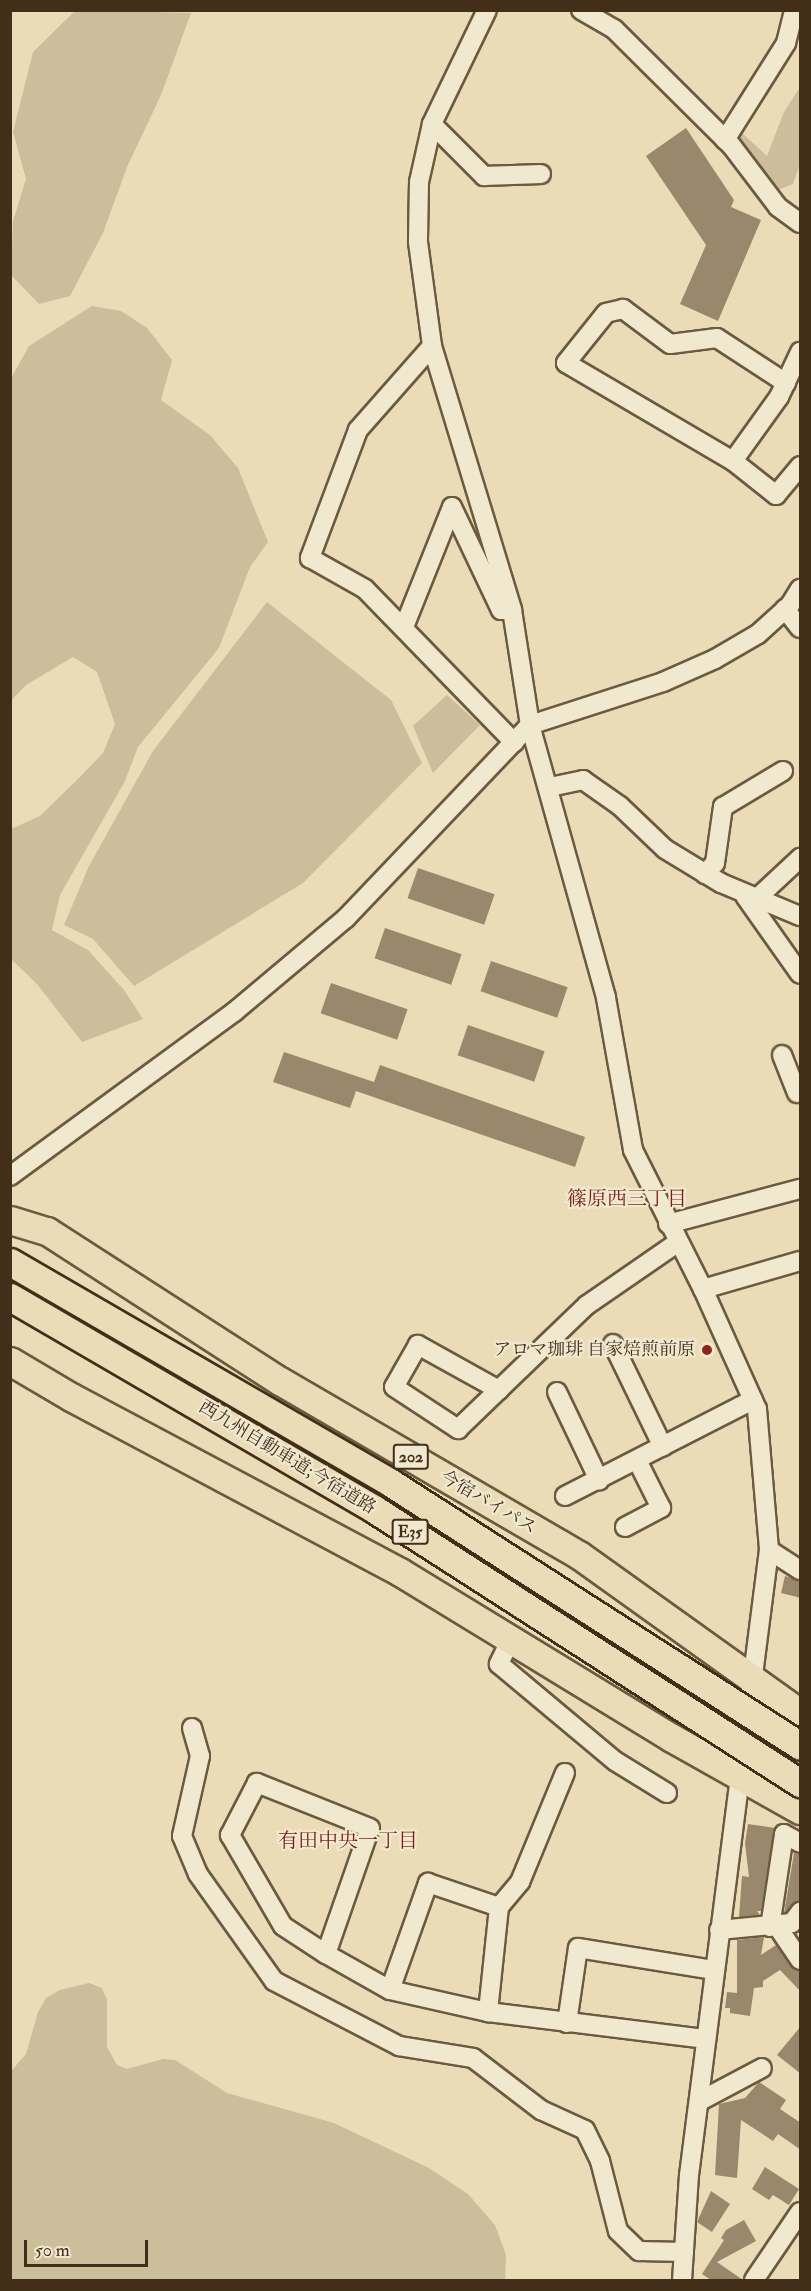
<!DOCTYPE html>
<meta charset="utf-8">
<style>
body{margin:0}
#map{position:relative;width:811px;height:2291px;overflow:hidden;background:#e9dcb6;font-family:"IM FELL Double Pica","Noto Serif JP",serif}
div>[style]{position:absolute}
.green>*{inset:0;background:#cdbe9b}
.building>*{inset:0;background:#99886b;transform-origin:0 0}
.roads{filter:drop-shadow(2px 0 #6c5a40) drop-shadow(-2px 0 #6c5a40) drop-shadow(0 2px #6c5a40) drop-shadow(0 -2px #6c5a40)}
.minor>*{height:18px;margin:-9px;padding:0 9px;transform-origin:9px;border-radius:9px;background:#f1e8d0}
.highway>*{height:27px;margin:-13.5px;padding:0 13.5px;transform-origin:13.5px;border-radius:13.5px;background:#e9dcb6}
.bridges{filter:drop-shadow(2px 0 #422e19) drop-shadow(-2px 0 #422e19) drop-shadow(0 2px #422e19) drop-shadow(0 -2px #422e19)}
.highway-bridge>*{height:27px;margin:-13.5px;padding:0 13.5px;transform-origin:13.5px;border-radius:13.5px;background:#e9dcb6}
.dots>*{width:16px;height:16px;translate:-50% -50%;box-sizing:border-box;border:3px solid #f1e8d0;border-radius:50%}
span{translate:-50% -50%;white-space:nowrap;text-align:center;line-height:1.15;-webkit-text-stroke:4.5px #f1e8d0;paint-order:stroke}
.shield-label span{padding:2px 4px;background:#f1e8d0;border:2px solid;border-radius:4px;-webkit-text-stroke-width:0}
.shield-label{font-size:16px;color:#422e19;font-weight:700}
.poi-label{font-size:18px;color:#422e19}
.right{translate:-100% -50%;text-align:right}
.street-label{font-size:18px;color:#422e19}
.neighbourhood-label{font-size:20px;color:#7a1f14}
.frame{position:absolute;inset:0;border:12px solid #422e19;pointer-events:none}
.scale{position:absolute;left:24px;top:2240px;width:124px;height:27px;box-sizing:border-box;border:3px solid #422e19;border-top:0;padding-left:8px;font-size:18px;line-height:21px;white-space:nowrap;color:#422e19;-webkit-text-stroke:4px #f1e8d0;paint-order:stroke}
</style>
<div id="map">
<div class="green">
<i style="clip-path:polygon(76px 10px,191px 13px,161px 95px,127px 167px,103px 233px,70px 296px,39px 304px,11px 275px,13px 221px,26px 179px,13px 132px,33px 52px)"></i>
<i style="clip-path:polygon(800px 87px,800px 164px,793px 184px,778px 190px,769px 184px,760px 164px,736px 140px,741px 132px,767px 156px,784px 112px)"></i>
<i style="clip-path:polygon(92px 306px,121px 311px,147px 328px,172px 360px,161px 400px,210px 435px,238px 468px,268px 542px,250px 567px,219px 648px,138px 747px,125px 781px,60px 895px,52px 930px,88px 950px,124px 990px,143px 1019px,82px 1042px,37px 984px,11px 959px,11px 829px,40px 816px,81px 776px,103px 753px,115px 724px,97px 672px,73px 657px,26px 685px,11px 701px,10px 380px,29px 346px)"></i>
<i style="clip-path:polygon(267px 602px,391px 700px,422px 763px,303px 883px,134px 986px,93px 939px,64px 925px,89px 866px,153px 751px)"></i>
<i style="clip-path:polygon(447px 695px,480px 725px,433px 773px,413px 726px)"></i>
<i style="clip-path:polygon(89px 1983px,102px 1988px,107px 2000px,107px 2047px,117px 2065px,127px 2069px,163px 2059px,175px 2060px,227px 2093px,334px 2123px,429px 2168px,468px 2194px,495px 2225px,506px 2255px,505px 2280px,11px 2280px,11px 2071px,26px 2054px,38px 2012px,46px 1998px,60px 1990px)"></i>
</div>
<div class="building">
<i style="clip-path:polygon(686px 128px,734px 200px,731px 207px,761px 220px,718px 321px,680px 304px,706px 245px,646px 156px)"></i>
<i style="left:418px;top:868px;width:81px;height:32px;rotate:19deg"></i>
<i style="left:385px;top:928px;width:81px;height:32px;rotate:19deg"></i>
<i style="left:491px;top:961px;width:81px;height:32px;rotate:19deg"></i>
<i style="left:331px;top:983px;width:81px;height:32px;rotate:19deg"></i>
<i style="left:468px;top:1025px;width:81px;height:32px;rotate:19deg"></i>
<i style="clip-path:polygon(284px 1052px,374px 1082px,380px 1065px,585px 1137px,575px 1167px,356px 1091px,350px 1108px,273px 1082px)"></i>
<i style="clip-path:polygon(785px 1576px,801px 1581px,801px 1598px,781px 1593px)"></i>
<i style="clip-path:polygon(748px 1824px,775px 1828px,761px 1911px,757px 1911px,760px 1915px,739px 1917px,742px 1876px,749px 1877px,745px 1843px)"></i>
<i style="clip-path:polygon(794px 1853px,801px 1854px,801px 1901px,784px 1913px)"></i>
<i style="clip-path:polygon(764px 1937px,761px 1955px,776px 1945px,791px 1967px,801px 1971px,801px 1992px,780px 1970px,763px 1981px,763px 1987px,754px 1988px,750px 2016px,730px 2013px,730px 2008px,725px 2008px,727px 1992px,737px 1993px,737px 1940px)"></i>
<i style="clip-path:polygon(801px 2026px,801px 2074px,777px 2055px)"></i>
<i style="clip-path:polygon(759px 2082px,786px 2100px,780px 2109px,801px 2123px,801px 2150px,778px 2134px,773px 2141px,741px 2120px,737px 2178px,715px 2175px,719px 2104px,745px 2098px)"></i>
<i style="clip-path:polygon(765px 2167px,799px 2189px,789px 2205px,773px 2195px,769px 2200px,752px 2189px)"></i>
<i style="clip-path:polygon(711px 2191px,730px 2204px,712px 2232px,697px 2222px)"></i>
<i style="clip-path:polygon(744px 2220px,756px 2241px,717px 2262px,743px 2280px,711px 2280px,702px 2274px,724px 2240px,721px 2238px,726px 2230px)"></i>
</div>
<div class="roads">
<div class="minor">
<i style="left:487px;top:10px;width:127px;rotate:115.8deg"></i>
<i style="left:432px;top:124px;width:59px;rotate:102.6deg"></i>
<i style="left:419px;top:182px;width:60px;rotate:91deg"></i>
<i style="left:418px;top:242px;width:105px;rotate:82.3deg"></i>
<i style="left:432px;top:346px;width:276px;rotate:73.1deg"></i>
<i style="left:512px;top:610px;width:116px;rotate:81.1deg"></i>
<i style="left:530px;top:725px;width:283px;rotate:74.4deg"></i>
<i style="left:606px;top:998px;width:154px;rotate:79.9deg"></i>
<i style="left:633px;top:1150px;width:156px;rotate:63.3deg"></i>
<i style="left:703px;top:1289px;width:132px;rotate:65.8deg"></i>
<i style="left:757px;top:1409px;width:142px;rotate:85.1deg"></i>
<i style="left:769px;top:1550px;width:630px;rotate:97.29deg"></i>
<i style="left:689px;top:2175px;width:105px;rotate:93.8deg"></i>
<i style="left:581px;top:10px;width:38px;rotate:30deg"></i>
<i style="left:614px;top:29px;width:165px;rotate:44.8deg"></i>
<i style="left:731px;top:145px;width:78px;rotate:52.8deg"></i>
<i style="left:778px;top:207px;width:27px;rotate:36deg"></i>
<i style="left:432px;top:124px;width:74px;rotate:45deg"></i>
<i style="left:484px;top:176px;width:57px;rotate:-2deg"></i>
<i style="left:725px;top:140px;width:115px;rotate:-57.8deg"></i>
<i style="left:786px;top:43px;width:34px;rotate:-76deg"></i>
<i style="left:432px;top:346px;width:112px;rotate:131.4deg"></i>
<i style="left:358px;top:430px;width:137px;rotate:110.6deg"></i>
<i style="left:310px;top:558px;width:63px;rotate:29.4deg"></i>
<i style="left:365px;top:589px;width:214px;rotate:45.8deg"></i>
<i style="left:786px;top:383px;width:82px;rotate:-146.9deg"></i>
<i style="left:717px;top:338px;width:47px;rotate:172.7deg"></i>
<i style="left:670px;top:344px;width:59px;rotate:-143.3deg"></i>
<i style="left:623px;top:309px;width:17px;rotate:167deg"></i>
<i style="left:606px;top:313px;width:64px;rotate:128.7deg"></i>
<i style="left:566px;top:363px;width:194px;rotate:30.4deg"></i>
<i style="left:733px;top:461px;width:55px;rotate:38.3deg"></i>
<i style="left:776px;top:495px;width:38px;rotate:-50deg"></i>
<i style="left:733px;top:461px;width:79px;rotate:-54.3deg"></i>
<i style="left:779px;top:397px;width:50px;rotate:-65deg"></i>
<i style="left:785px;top:609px;width:24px;rotate:52deg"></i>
<i style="left:404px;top:627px;width:129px;rotate:-68.2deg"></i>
<i style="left:452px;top:507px;width:114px;rotate:64.6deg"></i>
<i style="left:501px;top:610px;width:10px"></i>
<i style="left:550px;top:787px;width:34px;rotate:-12deg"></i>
<i style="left:583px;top:780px;width:45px;rotate:35.1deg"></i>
<i style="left:620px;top:806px;width:62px;rotate:43.7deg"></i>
<i style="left:665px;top:849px;width:66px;rotate:31.3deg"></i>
<i style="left:721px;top:883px;width:86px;rotate:22.7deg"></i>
<i style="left:705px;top:874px;width:15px;rotate:-48deg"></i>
<i style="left:715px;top:863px;width:57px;rotate:-81.9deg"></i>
<i style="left:723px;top:807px;width:70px;rotate:-31deg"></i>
<i style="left:745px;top:896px;width:95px;rotate:54.8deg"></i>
<i style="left:755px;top:900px;width:62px;rotate:-43deg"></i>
<i style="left:782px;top:1055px;width:41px;rotate:68.5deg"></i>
<i style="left:10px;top:1176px;width:278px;rotate:-36.2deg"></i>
<i style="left:234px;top:1012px;width:146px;rotate:-40deg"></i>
<i style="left:346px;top:918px;width:267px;rotate:-46.4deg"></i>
<i style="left:530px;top:725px;width:140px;rotate:-17.9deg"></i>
<i style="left:663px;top:682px;width:57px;rotate:-23.9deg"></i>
<i style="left:715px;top:659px;width:50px;rotate:-30.2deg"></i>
<i style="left:758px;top:634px;width:43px;rotate:-42.2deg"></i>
<i style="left:790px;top:605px;width:19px;rotate:-58deg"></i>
<i style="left:668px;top:1224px;width:137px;rotate:-14.9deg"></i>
<i style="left:703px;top:1289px;width:101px;rotate:-16.1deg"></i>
<i style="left:613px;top:1344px;width:114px;rotate:64.1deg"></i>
<i style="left:499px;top:1390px;width:93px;rotate:-150.9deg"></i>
<i style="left:418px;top:1345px;width:48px;rotate:119.7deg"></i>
<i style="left:394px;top:1387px;width:77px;rotate:33.3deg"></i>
<i style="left:458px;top:1429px;width:179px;rotate:-43.9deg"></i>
<i style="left:587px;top:1305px;width:109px;rotate:-34.6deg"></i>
<i style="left:557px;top:1392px;width:98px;rotate:64.5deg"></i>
<i style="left:565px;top:1496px;width:211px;rotate:-27.1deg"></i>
<i style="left:625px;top:1527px;width:41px;rotate:-27.8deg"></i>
<i style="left:661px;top:1508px;width:54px;rotate:-116.6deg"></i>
<i style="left:769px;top:1550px;width:37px;rotate:33deg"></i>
<i style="left:511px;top:1639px;width:28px;rotate:116deg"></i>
<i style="left:499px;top:1664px;width:151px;rotate:39.9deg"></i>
<i style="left:615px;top:1761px;width:61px;rotate:31.6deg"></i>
<i style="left:192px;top:1728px;width:29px;rotate:74deg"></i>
<i style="left:200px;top:1756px;width:82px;rotate:102.7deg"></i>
<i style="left:182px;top:1836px;width:41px;rotate:67.2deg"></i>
<i style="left:198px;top:1874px;width:131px;rotate:54.6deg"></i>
<i style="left:274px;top:1981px;width:141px;rotate:27.5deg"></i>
<i style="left:399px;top:2046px;width:75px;rotate:9.2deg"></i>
<i style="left:473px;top:2058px;width:86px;rotate:37.4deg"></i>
<i style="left:541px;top:2110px;width:48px;rotate:24.4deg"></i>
<i style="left:585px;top:2130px;width:34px;rotate:64deg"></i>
<i style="left:600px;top:2161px;width:72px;rotate:75.6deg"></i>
<i style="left:618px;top:2231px;width:29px;rotate:44deg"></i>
<i style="left:639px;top:2251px;width:45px;rotate:1.3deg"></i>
<i style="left:499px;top:1907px;width:33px;rotate:-50deg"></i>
<i style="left:520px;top:1882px;width:118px;rotate:-67.6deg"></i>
<i style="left:777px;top:1926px;width:41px;rotate:55.9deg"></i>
<i style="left:770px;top:1927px;width:94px;rotate:-81.4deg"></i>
<i style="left:784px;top:1834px;width:18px;rotate:29deg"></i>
<i style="left:719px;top:1930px;width:73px;rotate:-5.5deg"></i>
<i style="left:792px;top:1923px;width:14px;rotate:-54deg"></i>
<i style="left:326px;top:1954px;width:133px;rotate:-70.8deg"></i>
<i style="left:370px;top:1828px;width:122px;rotate:-158.3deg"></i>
<i style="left:257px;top:1783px;width:59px;rotate:117.4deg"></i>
<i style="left:230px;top:1835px;width:105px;rotate:59.8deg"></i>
<i style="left:283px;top:1926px;width:51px;rotate:33.1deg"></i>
<i style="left:326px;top:1954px;width:73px;rotate:29.4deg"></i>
<i style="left:390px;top:1990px;width:100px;rotate:12.7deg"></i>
<i style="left:488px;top:2012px;width:220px;rotate:7.1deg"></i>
<i style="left:390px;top:1990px;width:114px;rotate:-70.4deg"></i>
<i style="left:428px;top:1883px;width:75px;rotate:18.7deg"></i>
<i style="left:499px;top:1907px;width:106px;rotate:96deg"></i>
<i style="left:567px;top:2023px;width:76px;rotate:-81.7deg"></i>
<i style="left:578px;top:1948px;width:138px;rotate:9.2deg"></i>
<i style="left:700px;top:2101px;width:70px;rotate:-28deg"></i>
<i style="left:754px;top:2280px;width:82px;rotate:-55.9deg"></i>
</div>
<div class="highway">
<i style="left:10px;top:1220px;width:39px;rotate:17deg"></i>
<i style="left:47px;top:1231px;width:277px;rotate:32.8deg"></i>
<i style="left:280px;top:1381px;width:346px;rotate:30.2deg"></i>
<i style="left:579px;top:1555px;width:272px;rotate:35.6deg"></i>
<i style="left:10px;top:1361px;width:71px;rotate:30.5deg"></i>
<i style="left:71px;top:1397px;width:373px;rotate:28deg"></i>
<i style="left:400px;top:1572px;width:319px;rotate:31.4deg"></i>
<i style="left:672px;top:1738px;width:147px;rotate:29.4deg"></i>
</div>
</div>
<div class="bridges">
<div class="highway-bridge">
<i style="left:10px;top:1262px;width:440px;rotate:30.1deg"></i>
<i style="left:391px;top:1483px;width:486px;rotate:32.7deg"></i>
<i style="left:10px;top:1297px;width:421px;rotate:30.2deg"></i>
<i style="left:374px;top:1509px;width:507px;rotate:32.75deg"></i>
</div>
</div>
<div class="dots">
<i style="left:707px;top:1350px;background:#8f2418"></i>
</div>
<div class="shield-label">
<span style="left:411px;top:1457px">202</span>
<span style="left:410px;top:1532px">E35</span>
</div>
<div class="poi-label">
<span class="right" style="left:695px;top:1350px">アロマ珈琲 自家焙煎前原</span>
</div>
<div class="street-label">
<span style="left:287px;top:1458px;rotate:31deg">西九州自動車道;今宿道路</span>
<span style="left:488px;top:1503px;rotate:30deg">今宿バイパス</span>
</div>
<div class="neighbourhood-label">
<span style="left:627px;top:1198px">篠原西三丁目</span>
<span style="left:348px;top:1840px">有田中央一丁目</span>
</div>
<div class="frame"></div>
<div class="scale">50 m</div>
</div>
